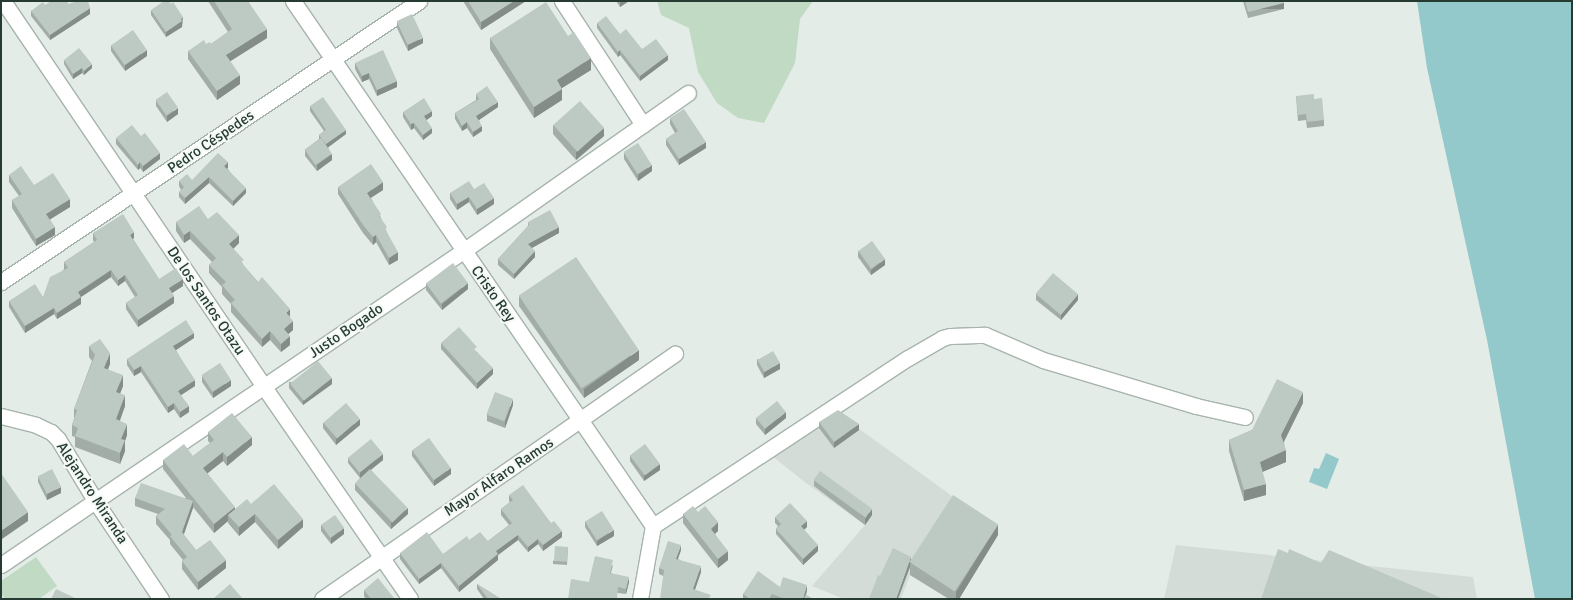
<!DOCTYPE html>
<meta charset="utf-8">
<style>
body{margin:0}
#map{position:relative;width:1573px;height:600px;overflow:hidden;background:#e4ece7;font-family:Signika,sans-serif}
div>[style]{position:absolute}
.built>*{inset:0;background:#d3dcd6}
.green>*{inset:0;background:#c0dac3}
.water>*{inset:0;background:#93c9ca}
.roads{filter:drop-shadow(1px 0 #a7b4ad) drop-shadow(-1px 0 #a7b4ad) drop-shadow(0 1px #a7b4ad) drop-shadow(0 -1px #a7b4ad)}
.street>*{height:15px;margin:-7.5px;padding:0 7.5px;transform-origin:7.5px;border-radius:7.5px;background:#fff}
.secondary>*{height:15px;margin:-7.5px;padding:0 7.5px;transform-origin:7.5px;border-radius:7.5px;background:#fff}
.wall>*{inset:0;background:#a3ada8}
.shaded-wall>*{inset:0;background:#848d88;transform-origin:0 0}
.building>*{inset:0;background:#bdc9c3;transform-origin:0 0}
span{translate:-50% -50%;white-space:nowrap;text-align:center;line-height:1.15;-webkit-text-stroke:4px #f4f9f6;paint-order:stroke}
.street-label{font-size:15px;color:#263c33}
.frame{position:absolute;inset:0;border:2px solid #263c33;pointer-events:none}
</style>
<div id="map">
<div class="built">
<i style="clip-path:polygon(833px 410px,948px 493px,998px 535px,959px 599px,949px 599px,910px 575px,901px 599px,844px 599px,812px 586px,865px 525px,806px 483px,771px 455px)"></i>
<i style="clip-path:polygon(1176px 545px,1473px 577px,1477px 599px,1164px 599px)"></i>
</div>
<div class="green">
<i style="clip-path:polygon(657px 1px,813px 1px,800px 19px,795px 63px,764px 123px,738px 118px,717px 103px,698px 72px,689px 28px,661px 15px)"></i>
<i style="clip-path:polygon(36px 557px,57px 586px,39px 599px,5px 599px,1px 593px,1px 581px)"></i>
</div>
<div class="water">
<i style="clip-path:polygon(1417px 1px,1572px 1px,1572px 599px,1535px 599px,1487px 340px,1427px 68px)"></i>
<i style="clip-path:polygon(1326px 453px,1339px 459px,1327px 489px,1309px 482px,1314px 468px,1319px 469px)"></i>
</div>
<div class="roads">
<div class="street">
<i style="left:293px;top:1px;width:637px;rotate:55.56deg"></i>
<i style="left:653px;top:526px;width:74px;rotate:100.1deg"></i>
<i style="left:562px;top:1px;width:148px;rotate:56.8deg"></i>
<i style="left:1px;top:282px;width:504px;rotate:-33.91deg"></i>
<i style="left:1px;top:416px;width:36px;rotate:14deg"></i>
<i style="left:36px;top:425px;width:17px;rotate:25deg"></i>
<i style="left:51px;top:432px;width:10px;rotate:45deg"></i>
<i style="left:58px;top:439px;width:74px;rotate:58.9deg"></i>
<i style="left:96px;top:502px;width:117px;rotate:56.2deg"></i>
<i style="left:653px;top:526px;width:305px;rotate:-33.4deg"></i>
<i style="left:908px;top:358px;width:39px;rotate:-30deg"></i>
<i style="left:942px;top:338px;width:8px;rotate:-14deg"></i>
<i style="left:950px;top:336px;width:35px;rotate:-2deg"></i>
<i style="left:985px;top:335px;width:63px;rotate:23.3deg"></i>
<i style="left:1043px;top:360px;width:160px;rotate:16.7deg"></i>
<i style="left:1196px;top:406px;width:50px;rotate:12.7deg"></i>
<i style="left:1px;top:565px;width:559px;rotate:-34.2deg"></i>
<i style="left:463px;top:251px;width:275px;rotate:-35.1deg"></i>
<i style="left:322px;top:599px;width:430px;rotate:-34.8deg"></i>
</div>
<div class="secondary">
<i style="left:3px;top:1px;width:466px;rotate:55.9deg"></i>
<i style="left:264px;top:387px;width:257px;rotate:55.4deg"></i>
</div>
</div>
<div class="wall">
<i style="clip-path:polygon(208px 1px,248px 1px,267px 38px,230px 61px,240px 84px,217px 100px,188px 59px,188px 51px,206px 44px,211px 44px,228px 32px)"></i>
<i style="clip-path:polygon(463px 1px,526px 1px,481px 30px)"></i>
<i style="clip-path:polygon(616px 1px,629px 1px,620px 7px)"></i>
<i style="clip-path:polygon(1243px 1px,1284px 1px,1284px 9px,1248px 18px)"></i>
<i style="clip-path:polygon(45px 5px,90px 14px,50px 40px,31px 16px,31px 11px)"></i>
<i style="clip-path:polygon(151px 10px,183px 23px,182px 24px,182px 27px,166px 37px,151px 15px)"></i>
<i style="clip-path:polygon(397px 22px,423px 43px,408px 51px,397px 28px)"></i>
<i style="clip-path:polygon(597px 23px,620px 34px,642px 49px,668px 60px,640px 81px,620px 55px,618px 57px,597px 28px)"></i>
<i style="clip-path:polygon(568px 36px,591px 70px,562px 88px,562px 100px,534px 118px,490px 49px,490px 38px)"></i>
<i style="clip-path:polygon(111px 45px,147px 56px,125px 71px,111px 51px)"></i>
<i style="clip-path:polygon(64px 60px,92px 68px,84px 75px,82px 73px,73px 79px,64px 64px)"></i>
<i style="clip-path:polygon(355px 63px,397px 87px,377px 96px,369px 79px,362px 82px,355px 69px)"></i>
<i style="clip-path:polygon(476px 94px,498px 107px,479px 120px,482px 131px,473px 137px,467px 128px,462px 131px,455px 119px,455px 113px,476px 100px)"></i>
<i style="clip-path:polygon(1296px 96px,1314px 99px,1324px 120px,1324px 126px,1307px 128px,1306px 120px,1298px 121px)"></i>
<i style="clip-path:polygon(156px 100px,178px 114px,167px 122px,156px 106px)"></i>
<i style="clip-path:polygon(310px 106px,346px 134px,328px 147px,332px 160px,317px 171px,305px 156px,305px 150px,319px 139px,319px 135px,324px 131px,310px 111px)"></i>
<i style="clip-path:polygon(403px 112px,432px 116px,426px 120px,432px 133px,423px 140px,414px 128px,411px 130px,403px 117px)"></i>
<i style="clip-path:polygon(670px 118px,706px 148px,679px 165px,666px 145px,666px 139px,675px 133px,670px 124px)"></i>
<i style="clip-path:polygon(553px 125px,604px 136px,576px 160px,553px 134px)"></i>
<i style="clip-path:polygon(116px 138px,160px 159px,143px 172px,140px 168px,138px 170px,116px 144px)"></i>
<i style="clip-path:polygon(624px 153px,652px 171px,638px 181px,624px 159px)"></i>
<i style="clip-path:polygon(227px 168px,246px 193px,233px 206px,209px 183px,185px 204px,179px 197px,179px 192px,181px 190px,179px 186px,179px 181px,192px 180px,228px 168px)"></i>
<i style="clip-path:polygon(9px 175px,34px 185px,70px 207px,50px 219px,55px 235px,36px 246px,12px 208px,12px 200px,19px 196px,9px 182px)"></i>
<i style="clip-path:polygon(338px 187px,383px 190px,371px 198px,381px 218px,398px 260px,389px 265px,376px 242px,373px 245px,363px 233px,338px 194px)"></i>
<i style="clip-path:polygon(474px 189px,494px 204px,477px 215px,469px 202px,457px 210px,450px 199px,450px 193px)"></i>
<i style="clip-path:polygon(208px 219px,239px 243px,233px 249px,244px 266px,290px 318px,293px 330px,288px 334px,290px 345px,281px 352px,270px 340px,262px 347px,231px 312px,231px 304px,222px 294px,222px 287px,209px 273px,209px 265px,212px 262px,190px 239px,184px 243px,176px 231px,176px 222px)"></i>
<i style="clip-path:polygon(528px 222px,559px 233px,532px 248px,535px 257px,514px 279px,498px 265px,498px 259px,528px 226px)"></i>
<i style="clip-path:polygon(93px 233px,134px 238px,133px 239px,159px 279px,183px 286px,172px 293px,174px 303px,138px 327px,126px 309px,126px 303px,135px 297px,125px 281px,118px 286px,111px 277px,81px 297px,81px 304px,57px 319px,54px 314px,25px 333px,9px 307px,9px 301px,43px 297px,64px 269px,64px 262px,94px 242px,93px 240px)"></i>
<i style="clip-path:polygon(858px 251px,885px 265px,871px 275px,858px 257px)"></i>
<i style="clip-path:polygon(426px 284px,468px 289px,442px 310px,426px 290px)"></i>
<i style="clip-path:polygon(1036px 294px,1078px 300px,1061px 320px,1036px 300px)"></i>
<i style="clip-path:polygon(519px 296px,639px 360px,584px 398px,519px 306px)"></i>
<i style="clip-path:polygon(194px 338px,176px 350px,195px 386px,181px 395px,189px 412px,180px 418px,174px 409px,168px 413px,141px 372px,134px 376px,127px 365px,127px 359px)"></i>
<i style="clip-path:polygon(441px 343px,477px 352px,493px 374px,477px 389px,441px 349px)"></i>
<i style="clip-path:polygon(89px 346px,110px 364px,108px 369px,123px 386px,120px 394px,125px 406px,120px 421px,127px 435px,125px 441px,125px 451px,120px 464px,75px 447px,75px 437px,72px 436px,72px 425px,74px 419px,74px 409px,92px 361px,89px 357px)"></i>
<i style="clip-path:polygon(757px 359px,780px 369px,764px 378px,757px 365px)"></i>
<i style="clip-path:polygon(202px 376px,231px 386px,213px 398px,202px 382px)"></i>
<i style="clip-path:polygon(289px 382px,332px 384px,303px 405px,289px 388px)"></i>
<i style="clip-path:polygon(1303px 403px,1284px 442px,1286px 462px,1262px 472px,1266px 495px,1244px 501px,1229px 451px,1229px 440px,1252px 430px)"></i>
<i style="clip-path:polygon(513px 405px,505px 428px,487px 421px,487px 415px)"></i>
<i style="clip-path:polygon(756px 418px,786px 418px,765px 435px,756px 424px)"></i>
<i style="clip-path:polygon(819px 422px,859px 430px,834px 448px,819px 428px)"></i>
<i style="clip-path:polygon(323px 423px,360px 425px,336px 445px,323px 428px)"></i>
<i style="clip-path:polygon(208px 432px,252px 445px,227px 466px,223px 461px,207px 473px,235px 510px,251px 504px,303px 527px,278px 549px,255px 522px,239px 536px,228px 523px,228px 521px,214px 533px,193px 507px,183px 534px,196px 550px,226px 568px,198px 590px,182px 569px,182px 561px,183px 560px,170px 544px,170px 540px,156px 524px,156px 516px,158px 514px,135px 506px,135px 498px,186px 498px,163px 469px,163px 460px,193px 456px,210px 443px,208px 441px)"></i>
<i style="clip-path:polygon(412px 450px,451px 474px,434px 486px,412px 456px)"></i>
<i style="clip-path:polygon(630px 455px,660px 470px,644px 481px,630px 461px)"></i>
<i style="clip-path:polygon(348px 458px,383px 460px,371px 470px,408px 514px,391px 529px,355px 490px,355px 484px,360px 478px,348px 463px)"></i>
<i style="clip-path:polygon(38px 477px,61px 493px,47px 500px,38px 482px)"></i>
<i style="clip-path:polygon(814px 480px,872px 515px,865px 525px,814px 486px)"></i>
<i style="clip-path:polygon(509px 495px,562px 537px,543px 551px,538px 544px,528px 552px,518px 540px,498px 555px,498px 560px,459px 592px,441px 568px,419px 584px,400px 559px,400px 553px,443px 554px,469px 540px,488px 541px,509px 525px,501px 515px,501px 509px,510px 502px,509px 501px)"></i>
<i style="clip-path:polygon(698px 512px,718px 531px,715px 534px,728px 560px,718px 568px,683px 523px,683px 514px)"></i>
<i style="clip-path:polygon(775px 517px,807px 527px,804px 530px,818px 551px,803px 565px,776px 534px,776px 529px,778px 526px,775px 523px)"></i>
<i style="clip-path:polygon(585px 521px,614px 536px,597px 546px,585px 527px)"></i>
<i style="clip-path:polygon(321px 525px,344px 534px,331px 544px,321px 531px)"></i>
<i style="clip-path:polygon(998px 535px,959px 599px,949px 599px,910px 575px,910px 567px,880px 576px,911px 562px)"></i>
<i style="clip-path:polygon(568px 547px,567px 565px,553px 564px,553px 561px)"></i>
<i style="clip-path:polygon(681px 550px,678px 559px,701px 572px,695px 590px,711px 599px,659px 574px,659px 568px)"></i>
<i style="clip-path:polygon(613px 565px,611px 573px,629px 582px,626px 594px,618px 593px,589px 582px)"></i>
<i style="clip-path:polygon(477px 584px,501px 599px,484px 599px,477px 589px)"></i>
<i style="clip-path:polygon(780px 587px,807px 590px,806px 595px,813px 599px,743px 599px,743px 594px)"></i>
<i style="clip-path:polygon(364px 590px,394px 599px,366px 599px,364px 596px)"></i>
</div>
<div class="shaded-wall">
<i style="clip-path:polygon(514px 1px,526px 1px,481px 30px,481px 22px)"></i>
<i style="clip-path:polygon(622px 1px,629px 1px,620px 7px,620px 2px)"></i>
<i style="left:1284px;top:3px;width:6px;height:37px;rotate:90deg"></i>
<i style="clip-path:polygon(90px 8px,90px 14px,50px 40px,50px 35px)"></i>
<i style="clip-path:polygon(183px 17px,182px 27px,166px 37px,166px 32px)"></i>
<i style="clip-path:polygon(267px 29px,267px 38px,226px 64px,226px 55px)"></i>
<i style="clip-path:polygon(423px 38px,423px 43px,408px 51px,408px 45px)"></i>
<i style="clip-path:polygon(147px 50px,147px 56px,125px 71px,125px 65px)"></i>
<i style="clip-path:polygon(620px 50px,620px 55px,618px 57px,618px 52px)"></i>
<i style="clip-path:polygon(668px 55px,668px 60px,640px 81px,640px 76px)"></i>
<i style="clip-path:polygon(591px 58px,591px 70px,557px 91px,557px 80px)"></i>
<i style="clip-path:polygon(92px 64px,92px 68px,84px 75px,84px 71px)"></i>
<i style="clip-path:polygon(82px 68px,82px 73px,73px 79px,73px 74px)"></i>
<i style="clip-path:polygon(369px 73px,369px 79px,362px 82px,362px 76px)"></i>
<i style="clip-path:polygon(240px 75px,240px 84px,217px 100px,217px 91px)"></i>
<i style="clip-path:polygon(397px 81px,397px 87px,377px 96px,377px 90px)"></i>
<i style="clip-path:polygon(562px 89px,562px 100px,534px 118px,534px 107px)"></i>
<i style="clip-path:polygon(498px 102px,498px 107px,476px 122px,476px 116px)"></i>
<i style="clip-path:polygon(178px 108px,178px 114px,167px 122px,167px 116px)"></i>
<i style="clip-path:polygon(432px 111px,432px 116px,424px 122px,424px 116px)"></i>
<i style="clip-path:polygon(467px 122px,467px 128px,462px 131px,462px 126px)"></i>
<i style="clip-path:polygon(414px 123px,414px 128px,411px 130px,411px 124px)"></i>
<i style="clip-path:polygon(482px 126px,482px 131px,473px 137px,473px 132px)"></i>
<i style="clip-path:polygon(432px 128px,432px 133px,423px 140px,423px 135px)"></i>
<i style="clip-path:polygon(604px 128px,604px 136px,576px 160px,576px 152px)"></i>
<i style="clip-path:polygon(346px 130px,346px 134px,326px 149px,326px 144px)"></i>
<i style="clip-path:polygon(706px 142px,706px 148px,679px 165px,679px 159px)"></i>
<i style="clip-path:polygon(160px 153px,160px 159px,143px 172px,143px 166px)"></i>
<i style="clip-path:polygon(332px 154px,332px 160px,317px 171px,317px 165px)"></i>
<i style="clip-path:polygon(140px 162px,140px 168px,138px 170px,138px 165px)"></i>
<i style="clip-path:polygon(228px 162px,228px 168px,224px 171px,224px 166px)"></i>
<i style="clip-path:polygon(652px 165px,652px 171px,638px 181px,638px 175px)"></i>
<i style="clip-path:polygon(209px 177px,209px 183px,185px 204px,185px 198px)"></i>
<i style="clip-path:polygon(383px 182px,383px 190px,367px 200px,367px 193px)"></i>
<i style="clip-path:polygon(246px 188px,246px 193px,233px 206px,233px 201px)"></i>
<i style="clip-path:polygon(469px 197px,469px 202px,457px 210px,457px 204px)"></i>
<i style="clip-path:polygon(494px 198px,494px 204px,477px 215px,477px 209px)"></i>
<i style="clip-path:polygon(70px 199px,70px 207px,46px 222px,46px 214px)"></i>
<i style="clip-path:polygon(55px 227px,55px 235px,36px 246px,36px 239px)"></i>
<i style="clip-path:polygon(559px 227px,559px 233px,528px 250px,528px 244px)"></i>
<i style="clip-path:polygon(190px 231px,190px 239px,184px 243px,184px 235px)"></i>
<i style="clip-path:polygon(134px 232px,134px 238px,130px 241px,130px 235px)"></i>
<i style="clip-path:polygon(239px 235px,239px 243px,229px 253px,229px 244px)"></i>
<i style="clip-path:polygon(376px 235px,376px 242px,373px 245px,373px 237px)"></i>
<i style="clip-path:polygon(535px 251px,535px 257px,514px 279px,514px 274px)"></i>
<i style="clip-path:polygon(398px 252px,398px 260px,389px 265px,389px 258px)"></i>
<i style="clip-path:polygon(885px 259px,885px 265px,871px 275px,871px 270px)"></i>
<i style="clip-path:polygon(111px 270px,111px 277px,81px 297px,81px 304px,57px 319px,57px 313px,78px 292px)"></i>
<i style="clip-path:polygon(125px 275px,125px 281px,118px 286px,118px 280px)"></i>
<i style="clip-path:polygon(183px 279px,183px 286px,169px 295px,169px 288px)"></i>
<i style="clip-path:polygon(468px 283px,468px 289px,442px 310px,442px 304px)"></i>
<i style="clip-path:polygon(1078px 294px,1078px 300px,1061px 320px,1061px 314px)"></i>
<i style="clip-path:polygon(174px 296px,174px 303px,138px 327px,138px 320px)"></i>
<i style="clip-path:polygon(54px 308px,54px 314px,25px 333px,25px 326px)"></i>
<i style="clip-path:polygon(290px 309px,290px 317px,286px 313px)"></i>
<i style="clip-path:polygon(293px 321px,293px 330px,284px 338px,284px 329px)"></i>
<i style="clip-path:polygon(270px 331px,270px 340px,262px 347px,262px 339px)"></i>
<i style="clip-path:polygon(194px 333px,194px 338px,173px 352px,173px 346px)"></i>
<i style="clip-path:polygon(290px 336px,290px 345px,281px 352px,281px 344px)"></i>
<i style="clip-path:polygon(639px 350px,639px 360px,584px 398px,584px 389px)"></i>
<i style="clip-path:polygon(110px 353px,110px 364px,104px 379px,104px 368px)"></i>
<i style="clip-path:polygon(780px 363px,780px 369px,764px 378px,764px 372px)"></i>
<i style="clip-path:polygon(141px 366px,141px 372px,134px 376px,134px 370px)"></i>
<i style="clip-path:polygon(493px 368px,493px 374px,477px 389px,477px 383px)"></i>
<i style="clip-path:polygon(123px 375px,123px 386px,116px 403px,116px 392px)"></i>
<i style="clip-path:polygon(332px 378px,332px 384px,303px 405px,303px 399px)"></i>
<i style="clip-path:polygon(195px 380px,195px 386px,178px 397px,178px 391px)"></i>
<i style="clip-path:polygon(231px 380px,231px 386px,213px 398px,213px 392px)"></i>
<i style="clip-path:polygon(1303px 392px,1303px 403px,1281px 447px,1281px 435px)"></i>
<i style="clip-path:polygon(125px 395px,125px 406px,116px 430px,116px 419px)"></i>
<i style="clip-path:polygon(513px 399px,513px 405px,505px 428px,505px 422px)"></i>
<i style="clip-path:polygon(174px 403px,174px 409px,168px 413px,168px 407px)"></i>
<i style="clip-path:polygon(189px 406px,189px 412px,180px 418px,180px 412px)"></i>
<i style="clip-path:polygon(786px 412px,786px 418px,765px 435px,765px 429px)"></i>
<i style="clip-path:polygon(360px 419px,360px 425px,336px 445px,336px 439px)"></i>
<i style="clip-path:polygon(127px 424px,127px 435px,125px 441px,125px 451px,120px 464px,120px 453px,121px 439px)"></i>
<i style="clip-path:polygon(859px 424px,859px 430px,834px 448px,834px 442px)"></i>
<i style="clip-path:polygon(252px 437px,252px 445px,227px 466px,227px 457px)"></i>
<i style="clip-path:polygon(1286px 450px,1286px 462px,1260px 473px,1260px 462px)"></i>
<i style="clip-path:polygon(223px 452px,223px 461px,203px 477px,203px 468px)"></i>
<i style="clip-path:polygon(383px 454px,383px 460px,360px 478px,360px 472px)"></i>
<i style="clip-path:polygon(660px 464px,660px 470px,644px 481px,644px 475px)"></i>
<i style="clip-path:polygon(451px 468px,451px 474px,434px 486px,434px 480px)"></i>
<i style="clip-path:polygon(1266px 484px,1266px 495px,1244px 501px,1244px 490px)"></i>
<i style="clip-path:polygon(61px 487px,61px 493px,47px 500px,47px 494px)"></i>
<i style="clip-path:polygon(193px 501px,193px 508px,182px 540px,182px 532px)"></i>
<i style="clip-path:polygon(235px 507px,235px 516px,228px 515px,228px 521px,214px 533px,214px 524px)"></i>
<i style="clip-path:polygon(408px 508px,408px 514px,391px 529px,391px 523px)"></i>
<i style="clip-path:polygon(872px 509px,872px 515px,865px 525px,865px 519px)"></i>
<i style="clip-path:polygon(28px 512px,28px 521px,2px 539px,2px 530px)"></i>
<i style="clip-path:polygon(255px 514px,255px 522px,239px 536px,239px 527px)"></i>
<i style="clip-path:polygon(303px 519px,303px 527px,278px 549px,278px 540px)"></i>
<i style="clip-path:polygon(807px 521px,807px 527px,801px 532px,801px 526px)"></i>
<i style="clip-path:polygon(718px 522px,718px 531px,711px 537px,711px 529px)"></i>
<i style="clip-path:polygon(998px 524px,998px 535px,959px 599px,956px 599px,956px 592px)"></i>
<i style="clip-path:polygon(344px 528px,344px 534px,331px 544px,331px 538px)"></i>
<i style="clip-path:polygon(614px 530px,614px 536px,597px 546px,597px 541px)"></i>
<i style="clip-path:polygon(562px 531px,562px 537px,543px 551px,543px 545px)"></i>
<i style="clip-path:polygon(518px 535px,518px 540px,498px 555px,498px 560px,459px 592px,459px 586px,496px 551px)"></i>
<i style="clip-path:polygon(538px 539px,538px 544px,528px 552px,528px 547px)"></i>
<i style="clip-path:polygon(681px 545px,681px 550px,676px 564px,676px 559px)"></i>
<i style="clip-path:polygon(818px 545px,818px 551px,803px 565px,803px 559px)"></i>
<i style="clip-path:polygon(728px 551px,728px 560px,718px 568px,718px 559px)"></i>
<i style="clip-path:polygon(911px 557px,911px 564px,910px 563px,910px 567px,898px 599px,896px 599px)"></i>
<i style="clip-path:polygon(226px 560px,226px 568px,198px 590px,198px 582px)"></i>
<i style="clip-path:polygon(441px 563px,441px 568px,419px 584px,419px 579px)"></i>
<i style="clip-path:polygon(701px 566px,701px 572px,693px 595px,693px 589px)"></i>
<i style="clip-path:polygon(629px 577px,629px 582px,626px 594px,626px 589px)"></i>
<i style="clip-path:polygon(807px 585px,807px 590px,805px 599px,803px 599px)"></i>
</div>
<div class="building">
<i style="clip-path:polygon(51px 1px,68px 1px,68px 4px,78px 1px,88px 1px,90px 8px,50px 35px,31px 11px,43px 2px,45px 5px)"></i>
<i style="clip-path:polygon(164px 1px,169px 1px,171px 4px,173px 2px,183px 17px,181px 19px,182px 21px,166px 32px,151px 10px)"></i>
<i style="clip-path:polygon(214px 1px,248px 1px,267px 29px,226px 55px,240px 75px,217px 91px,188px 51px,204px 40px,206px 44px,210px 42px,211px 44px,232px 29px)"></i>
<i style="clip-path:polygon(468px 1px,514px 1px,481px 22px)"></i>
<i style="clip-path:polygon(1245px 1px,1284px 1px,1284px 3px,1248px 12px)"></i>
<i style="clip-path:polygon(546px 2px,568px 36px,574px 32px,591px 58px,557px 80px,562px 89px,534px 107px,490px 38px)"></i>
<i style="left:412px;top:14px;width:26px;height:17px;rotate:65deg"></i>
<i style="clip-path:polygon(606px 16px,620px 34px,626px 29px,642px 49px,656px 39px,668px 55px,640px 76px,620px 50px,618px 52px,597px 23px)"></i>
<i style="left:133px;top:30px;width:24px;height:27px;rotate:55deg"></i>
<i style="clip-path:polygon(79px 48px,92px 64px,84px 71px,82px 68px,73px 74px,64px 60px)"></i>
<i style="clip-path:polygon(383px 50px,397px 81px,377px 90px,369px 73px,362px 76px,355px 63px)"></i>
<i style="clip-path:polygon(487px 86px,498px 102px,476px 116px,482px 126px,473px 132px,467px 122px,462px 126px,455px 113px,479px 99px,476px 94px)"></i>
<i style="left:167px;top:92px;width:19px;height:14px;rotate:55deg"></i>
<i style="clip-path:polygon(1314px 94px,1314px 99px,1322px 98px,1324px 120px,1307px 122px,1306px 114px,1298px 115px,1296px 96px)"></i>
<i style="clip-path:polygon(323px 97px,346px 130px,326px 144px,319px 135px,326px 130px,310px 106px)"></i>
<i style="clip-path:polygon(424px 98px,432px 111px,424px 116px,432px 128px,423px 135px,414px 123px,411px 124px,403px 112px)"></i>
<i style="left:580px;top:101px;width:36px;height:36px;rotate:48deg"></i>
<i style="clip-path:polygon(684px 109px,706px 142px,679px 159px,666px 139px,678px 131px,670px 118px)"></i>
<i style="clip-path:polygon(132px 125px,141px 136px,145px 133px,160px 153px,143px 166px,140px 162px,138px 165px,116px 138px)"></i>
<i style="left:321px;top:138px;width:19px;height:20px;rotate:55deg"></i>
<i style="left:638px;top:143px;width:26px;height:17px;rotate:58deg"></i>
<i style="clip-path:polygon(218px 153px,228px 162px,224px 166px,246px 188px,233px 201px,209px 177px,185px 198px,179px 192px,184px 187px,179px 181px,187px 174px,192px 180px)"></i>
<i style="clip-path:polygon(371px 164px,383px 182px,367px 193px,381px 214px,379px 216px,387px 227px,385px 229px,398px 252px,389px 258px,376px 235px,373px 237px,363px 225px,338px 187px)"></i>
<i style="clip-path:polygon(21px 166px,34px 185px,53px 173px,70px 199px,46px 214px,55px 227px,36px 239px,12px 200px,22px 194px,9px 175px)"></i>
<i style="clip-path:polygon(469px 181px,474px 189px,484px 183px,494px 198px,477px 209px,469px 197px,457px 204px,450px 193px)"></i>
<i style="clip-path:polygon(199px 206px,208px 219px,217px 212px,239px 235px,229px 244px,244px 260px,241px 262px,258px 282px,262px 277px,290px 309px,286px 313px,293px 321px,284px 329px,290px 336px,281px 344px,270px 331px,262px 339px,231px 303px,235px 300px,222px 285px,226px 282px,209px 265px,216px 258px,190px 231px,184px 235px,176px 222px)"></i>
<i style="clip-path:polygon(550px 210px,559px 227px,528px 244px,535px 251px,514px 274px,498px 259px,529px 225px,528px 222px)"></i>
<i style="clip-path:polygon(123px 214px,134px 232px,130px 235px,159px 279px,176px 268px,183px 279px,169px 288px,174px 296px,138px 320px,126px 303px,138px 295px,125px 275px,118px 280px,111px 270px,78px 292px,81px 297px,57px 313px,54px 308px,25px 326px,9px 301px,35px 284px,43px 297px,50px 277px,68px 268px,64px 262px,97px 240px,93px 233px)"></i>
<i style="left:872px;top:241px;width:22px;height:17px;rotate:54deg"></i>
<i style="left:576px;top:257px;width:112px;height:69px;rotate:56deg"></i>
<i style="left:453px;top:263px;width:25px;height:34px;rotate:53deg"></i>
<i style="left:1053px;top:273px;width:33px;height:27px;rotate:40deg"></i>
<i style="clip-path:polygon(186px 320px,194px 333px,173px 346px,195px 380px,178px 391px,189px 406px,180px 412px,174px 403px,168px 407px,141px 366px,134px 370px,127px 359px)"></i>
<i style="clip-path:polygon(459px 327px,477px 347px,474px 349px,493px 368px,477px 383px,441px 343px)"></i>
<i style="clip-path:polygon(100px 339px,110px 353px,104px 368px,123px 375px,116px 392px,125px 395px,116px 419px,127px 424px,121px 439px,125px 440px,120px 453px,75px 436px,78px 428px,72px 425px,77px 410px,74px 409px,95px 355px,89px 346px)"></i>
<i style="left:773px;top:351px;width:14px;height:18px;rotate:60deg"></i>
<i style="left:318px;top:361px;width:22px;height:36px;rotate:51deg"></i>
<i style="left:220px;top:363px;width:20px;height:22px;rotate:57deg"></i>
<i style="clip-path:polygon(1277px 379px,1303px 392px,1281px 435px,1286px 450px,1260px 462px,1266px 484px,1244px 490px,1229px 440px,1252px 430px)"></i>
<i style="left:495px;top:392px;width:19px;height:24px;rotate:21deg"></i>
<i style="left:777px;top:401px;width:14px;height:27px;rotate:51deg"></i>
<i style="left:346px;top:403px;width:21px;height:30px;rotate:49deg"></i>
<i style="clip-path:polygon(838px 410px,859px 424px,834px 442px,819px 422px)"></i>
<i style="clip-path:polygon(232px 413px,252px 437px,227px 457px,223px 452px,203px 468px,235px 507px,214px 524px,163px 460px,184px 444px,193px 456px,214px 440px,208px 432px)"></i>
<i style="left:429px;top:438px;width:37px;height:21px;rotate:54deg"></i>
<i style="left:371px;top:439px;width:19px;height:30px;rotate:51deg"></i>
<i style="left:645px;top:444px;width:25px;height:19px;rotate:53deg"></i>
<i style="left:52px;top:469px;width:20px;height:16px;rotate:63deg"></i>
<i style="left:370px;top:469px;width:54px;height:21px;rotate:46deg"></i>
<i style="left:820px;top:471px;width:64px;height:11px;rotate:36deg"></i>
<i style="clip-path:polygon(1px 473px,28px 512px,2px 530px,1px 530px)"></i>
<i style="clip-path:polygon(141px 483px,193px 501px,182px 532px,196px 550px,210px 540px,226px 560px,198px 582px,182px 561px,187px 557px,170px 536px,172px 535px,156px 516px,165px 509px,135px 498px)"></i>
<i style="clip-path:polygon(274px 484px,303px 519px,278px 540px,255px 514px,239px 527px,228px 515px,247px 499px,251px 504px)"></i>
<i style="clip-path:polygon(523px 485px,551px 523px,554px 521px,562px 531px,543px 545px,538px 539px,528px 547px,518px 535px,496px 551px,498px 554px,459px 586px,441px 563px,419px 579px,400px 553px,427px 532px,443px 554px,467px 536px,469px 540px,480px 532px,488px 541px,512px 523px,501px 509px,513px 500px,509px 495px)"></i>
<i style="left:953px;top:495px;width:54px;height:80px;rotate:33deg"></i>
<i style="clip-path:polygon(790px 503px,807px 521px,801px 526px,818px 545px,803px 559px,776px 529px,781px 524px,775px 517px)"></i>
<i style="clip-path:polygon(693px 506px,698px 512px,705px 506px,718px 522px,711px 529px,728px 551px,718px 559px,683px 514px)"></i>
<i style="left:602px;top:511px;width:22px;height:20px;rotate:58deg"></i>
<i style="left:335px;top:515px;width:16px;height:17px;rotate:55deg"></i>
<i style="clip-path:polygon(668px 541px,681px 545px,676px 559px,701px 566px,693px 589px,711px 595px,708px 599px,660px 599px,664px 570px,659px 568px)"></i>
<i style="left:555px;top:546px;width:13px;height:15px;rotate:4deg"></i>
<i style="clip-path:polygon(893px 548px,911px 557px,896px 599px,869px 599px,878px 575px,880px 576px)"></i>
<i style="clip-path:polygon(1278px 549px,1288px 553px,1289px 549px,1321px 563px,1329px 550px,1444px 599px,1261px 599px)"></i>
<i style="clip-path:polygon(595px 556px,613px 560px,610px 573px,629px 577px,626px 589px,618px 587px,617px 599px,568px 599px,571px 579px,589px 582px)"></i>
<i style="clip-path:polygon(758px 571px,780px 587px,783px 577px,807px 585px,803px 599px,785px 599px,772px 594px,769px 599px,750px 599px,743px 594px)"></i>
<i style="clip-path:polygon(378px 578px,394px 598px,393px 599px,371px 599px,364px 590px)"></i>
<i style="clip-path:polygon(230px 584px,243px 599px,214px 599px,214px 598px)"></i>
<i style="clip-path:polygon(477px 584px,501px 599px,488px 599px)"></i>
<i style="clip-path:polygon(56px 589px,77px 599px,51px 599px)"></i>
<i style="clip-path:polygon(805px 595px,813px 599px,804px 599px)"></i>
</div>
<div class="street-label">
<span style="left:211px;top:142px;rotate:-34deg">Pedro Céspedes</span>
<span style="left:493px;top:294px;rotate:55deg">Cristo Rey</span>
<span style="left:206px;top:301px;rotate:56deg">De los Santos Otazu</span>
<span style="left:346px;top:331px;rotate:-34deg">Justo Bogado</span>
<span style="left:499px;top:477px;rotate:-34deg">Mayor Alfaro Ramos</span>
<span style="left:92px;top:493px;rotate:57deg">Alejandro Miranda</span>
</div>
<div class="frame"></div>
</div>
